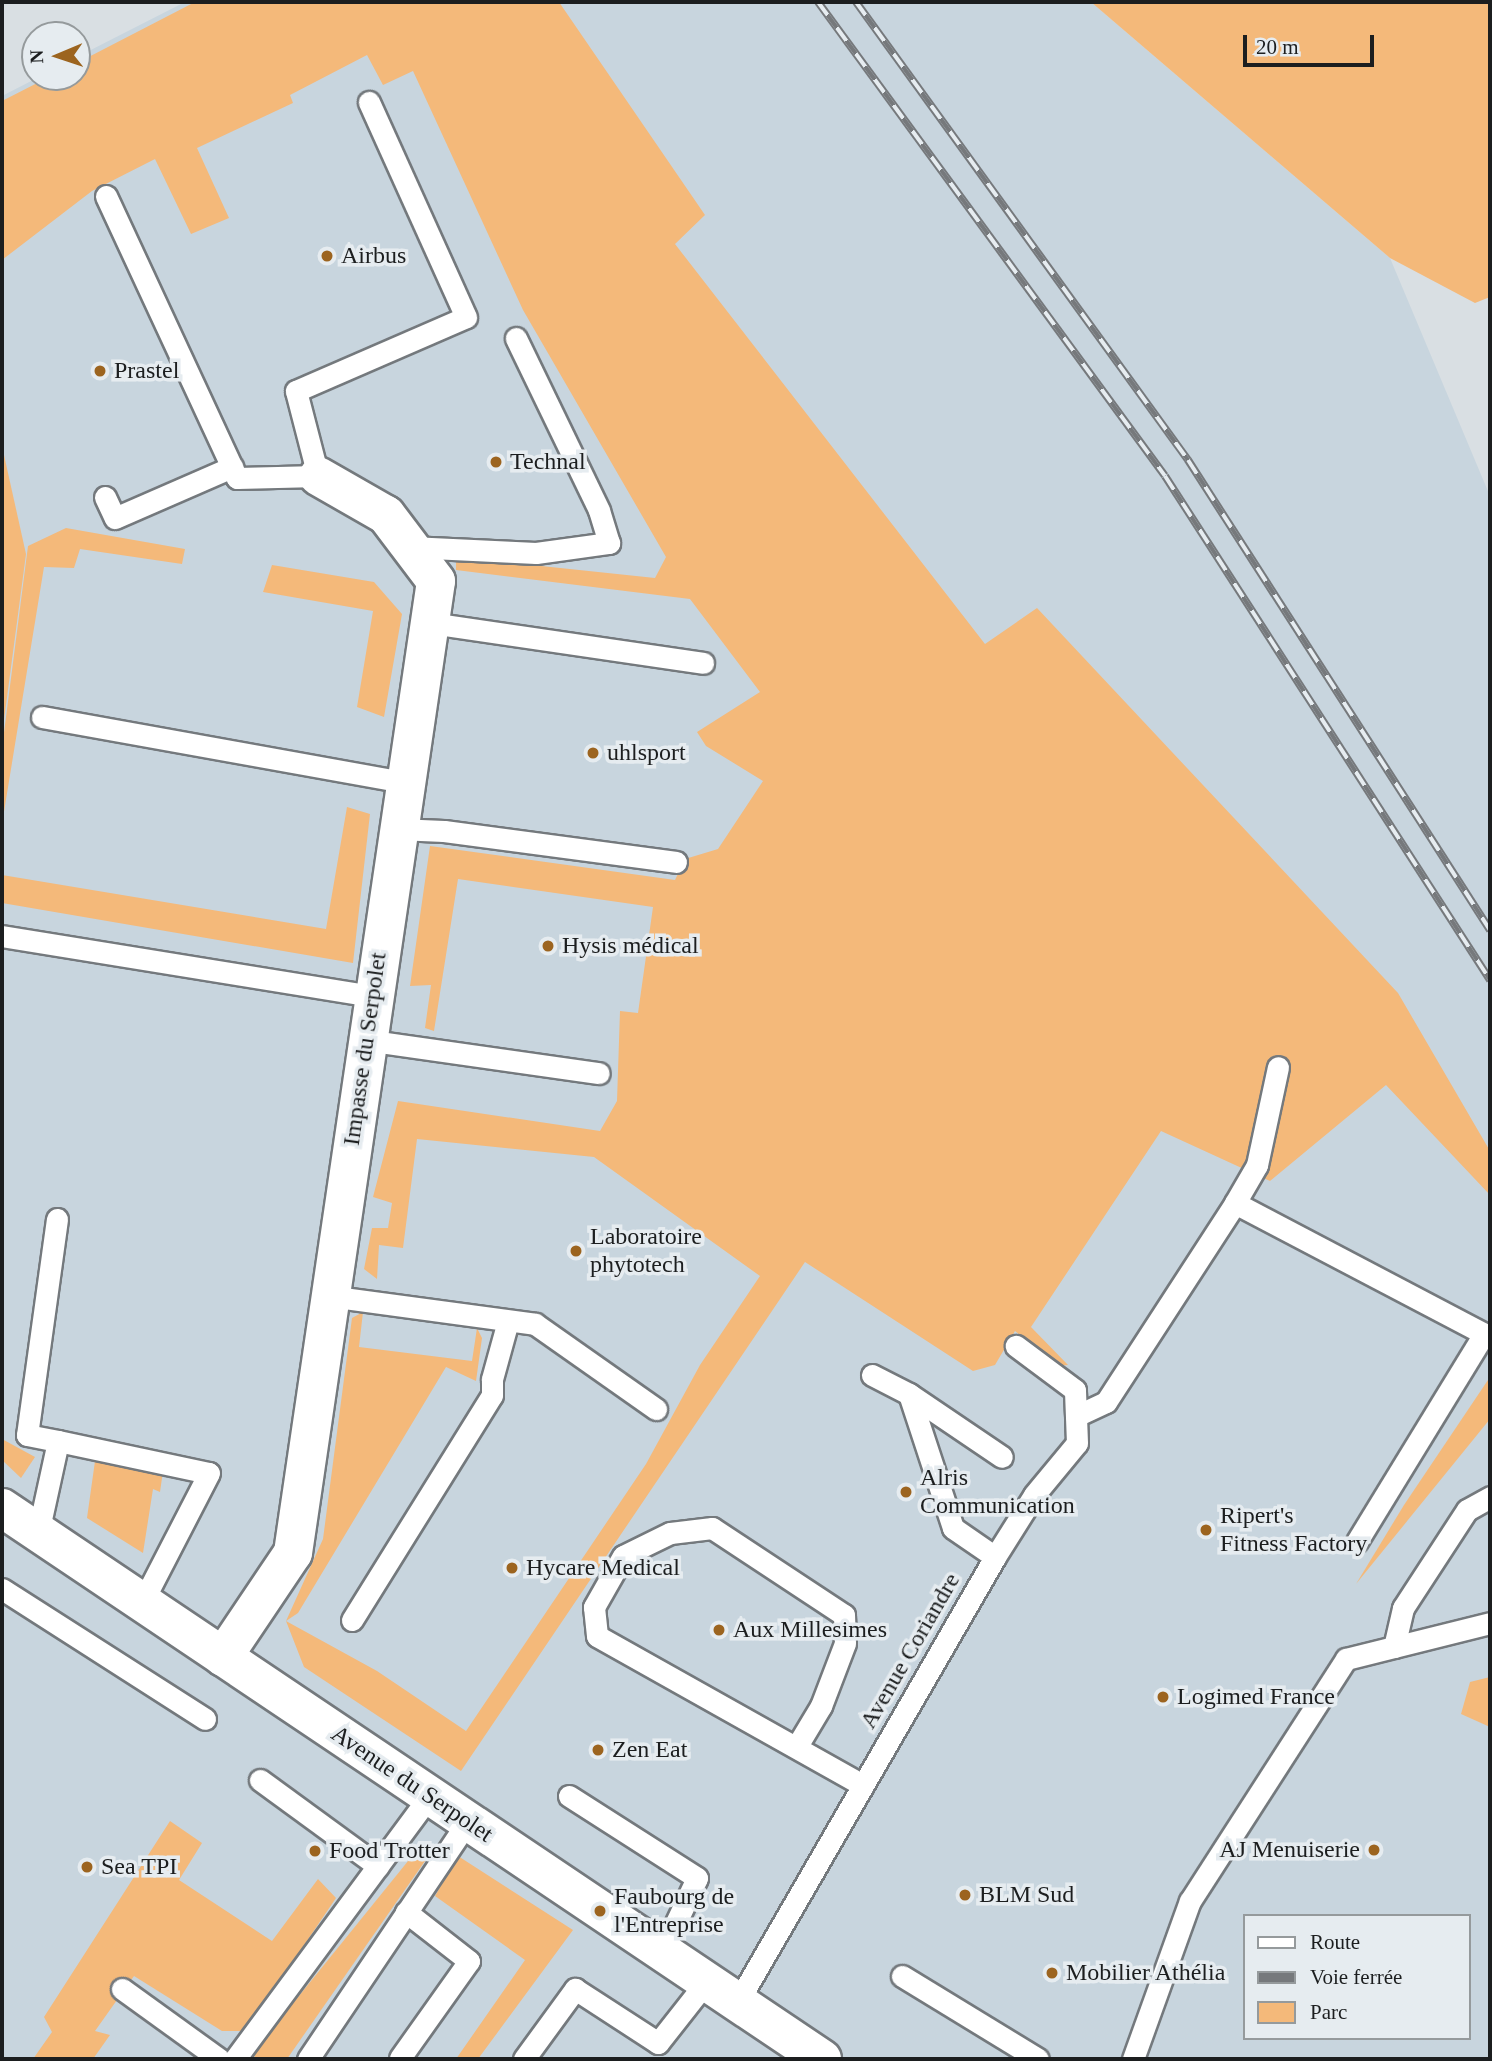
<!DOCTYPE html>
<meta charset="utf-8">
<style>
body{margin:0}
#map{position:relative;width:1492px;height:2061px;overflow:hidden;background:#d9dfe3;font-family:Georgia,serif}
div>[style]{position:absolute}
.built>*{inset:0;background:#c8d5de}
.green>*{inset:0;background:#f4b97a}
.roads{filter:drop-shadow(2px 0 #74797d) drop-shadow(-2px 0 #74797d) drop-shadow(0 2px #74797d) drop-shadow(0 -2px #74797d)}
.lane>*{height:21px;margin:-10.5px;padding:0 10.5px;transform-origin:10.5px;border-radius:10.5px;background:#fff}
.street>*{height:38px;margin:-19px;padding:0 19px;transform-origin:19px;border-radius:19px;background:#fff}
.rail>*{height:8px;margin-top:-4px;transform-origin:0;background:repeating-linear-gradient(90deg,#e6ecf0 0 16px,#76797c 0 32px);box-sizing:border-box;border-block:2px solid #76797c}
.dots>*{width:19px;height:19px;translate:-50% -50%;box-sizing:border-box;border:4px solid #e6ecf0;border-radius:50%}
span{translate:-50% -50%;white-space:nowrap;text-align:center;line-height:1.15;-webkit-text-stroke:7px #e6ecf0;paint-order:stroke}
.poi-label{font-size:24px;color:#1c1e1f}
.left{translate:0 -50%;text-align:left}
.right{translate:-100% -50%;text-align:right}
.street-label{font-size:24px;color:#1c1e1f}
.frame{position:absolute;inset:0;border:4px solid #1c1e1f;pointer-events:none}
.legend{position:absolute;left:1243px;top:1914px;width:228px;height:126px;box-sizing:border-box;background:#e6ecf0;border:2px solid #959a9c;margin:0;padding:9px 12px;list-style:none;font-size:21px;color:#1c1e1f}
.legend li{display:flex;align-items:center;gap:14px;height:35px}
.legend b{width:35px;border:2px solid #959a9c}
.north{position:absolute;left:21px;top:21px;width:70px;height:70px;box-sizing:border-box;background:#e6ecf0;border:2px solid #959a9c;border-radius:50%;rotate:268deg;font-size:19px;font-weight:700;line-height:28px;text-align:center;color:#1c1e1f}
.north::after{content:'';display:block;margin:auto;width:24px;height:32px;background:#9c641f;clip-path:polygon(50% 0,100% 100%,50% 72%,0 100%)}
.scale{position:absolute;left:1243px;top:35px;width:131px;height:32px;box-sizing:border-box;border:4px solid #1c1e1f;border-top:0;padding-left:9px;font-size:21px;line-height:24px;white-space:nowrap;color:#1c1e1f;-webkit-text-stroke:5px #e6ecf0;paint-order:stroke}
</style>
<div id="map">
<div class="built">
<i style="clip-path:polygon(evenodd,185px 2px,1091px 2px,1390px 258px,1490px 496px,1490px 2059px,2px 2059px,2px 96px,39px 77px,77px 77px,77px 57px,185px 2px,1245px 1916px,1469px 1916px,1469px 2038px,1245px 2038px,1245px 1916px)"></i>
</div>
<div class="green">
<i style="clip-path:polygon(195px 2px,559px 2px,705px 215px,675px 244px,985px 644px,1037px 608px,1398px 993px,1490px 1151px,1490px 1195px,1386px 1085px,1270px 1181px,1161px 1131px,1031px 1327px,1068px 1365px,1056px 1366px,1015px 1331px,995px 1365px,973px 1371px,805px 1262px,461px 1771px,304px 1667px,286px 1621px,323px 1539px,352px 1318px,363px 1312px,359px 1347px,472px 1361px,477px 1328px,482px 1338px,476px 1381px,446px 1367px,298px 1613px,286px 1621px,377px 1671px,466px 1731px,646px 1464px,700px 1365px,760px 1276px,594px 1157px,417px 1139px,403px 1248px,379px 1245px,377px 1279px,364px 1269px,372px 1228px,388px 1228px,392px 1203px,373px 1197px,398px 1101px,600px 1131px,617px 1101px,620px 1011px,638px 1013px,653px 907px,458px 879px,434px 1031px,425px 1028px,431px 985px,410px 986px,430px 846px,675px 880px,685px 859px,718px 849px,763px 781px,706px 746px,697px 732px,760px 692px,690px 599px,456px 570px,456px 557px,655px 578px,666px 557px,523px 310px,413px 71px,383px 85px,367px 55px,290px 95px,293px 103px,197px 148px,229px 218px,191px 234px,155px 159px,92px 191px,2px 260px,2px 101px,49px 77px,77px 77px,77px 63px)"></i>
<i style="clip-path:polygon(1091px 2px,1490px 2px,1490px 297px,1475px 303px,1390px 258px)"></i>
<i style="clip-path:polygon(2px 446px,26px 554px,2px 735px)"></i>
<i style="clip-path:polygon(66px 528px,185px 549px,182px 564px,80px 549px,74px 568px,44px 567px,2px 824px,2px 748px,28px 546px)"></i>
<i style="clip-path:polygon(272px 565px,374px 582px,402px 614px,384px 717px,357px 707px,373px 611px,263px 592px)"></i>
<i style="clip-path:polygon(347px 807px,370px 814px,353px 963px,2px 903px,2px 875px,326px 929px)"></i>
<i style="clip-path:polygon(1490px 1377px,1490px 1419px,1356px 1584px,1404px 1505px)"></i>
<i style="clip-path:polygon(2px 1439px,35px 1457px,21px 1478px,2px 1460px)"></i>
<i style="clip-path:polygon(95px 1461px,163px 1471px,160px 1492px,153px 1489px,143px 1553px,87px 1518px)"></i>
<i style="clip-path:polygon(1490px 1677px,1490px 1727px,1461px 1714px,1470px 1682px)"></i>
<i style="clip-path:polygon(170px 1821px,202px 1843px,179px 1880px,272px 1941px,318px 1879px,336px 1898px,246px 2031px,222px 2031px,134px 1976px,95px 2031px,110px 2035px,93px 2059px,33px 2059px,52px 2032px,44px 2017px)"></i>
<i style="clip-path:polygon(421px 1845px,432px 1851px,287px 2059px,254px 2059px,256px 2049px)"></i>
<i style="clip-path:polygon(458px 1856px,573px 1930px,478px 2059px,456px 2059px,525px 1960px,435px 1896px)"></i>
</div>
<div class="roads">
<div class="lane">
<i style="left:106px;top:196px;width:311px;rotate:65.1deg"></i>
<i style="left:237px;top:478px;width:81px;rotate:-1.4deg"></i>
<i style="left:318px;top:476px;width:88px;rotate:-104.5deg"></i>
<i style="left:296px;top:391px;width:185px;rotate:-23.5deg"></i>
<i style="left:466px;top:317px;width:236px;rotate:-114.3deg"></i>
<i style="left:105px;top:497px;width:23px;rotate:65deg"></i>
<i style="left:115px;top:518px;width:128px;rotate:-23.6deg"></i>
<i style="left:410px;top:547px;width:126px;rotate:2.7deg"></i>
<i style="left:536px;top:553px;width:74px;rotate:-7.8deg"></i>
<i style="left:609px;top:543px;width:34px;rotate:-107deg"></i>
<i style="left:599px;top:510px;width:191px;rotate:-115.8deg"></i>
<i style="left:430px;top:623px;width:276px;rotate:8.3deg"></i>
<i style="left:42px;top:717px;width:368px;rotate:10.2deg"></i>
<i style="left:397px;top:829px;width:47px;rotate:2.4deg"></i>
<i style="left:444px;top:831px;width:234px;rotate:7.6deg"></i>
<i style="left:2px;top:936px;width:376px;rotate:9.2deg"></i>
<i style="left:366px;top:1040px;width:235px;rotate:8.1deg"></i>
<i style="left:1235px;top:1203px;width:44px;rotate:-59.9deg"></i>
<i style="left:1257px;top:1165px;width:100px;rotate:-77.9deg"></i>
<i style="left:57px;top:1219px;width:218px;rotate:97.9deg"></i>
<i style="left:27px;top:1435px;width:32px;rotate:11deg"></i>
<i style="left:329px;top:1296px;width:208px;rotate:7.7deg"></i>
<i style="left:535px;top:1324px;width:148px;rotate:35.1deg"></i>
<i style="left:872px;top:1375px;width:42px;rotate:27.2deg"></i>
<i style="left:909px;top:1394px;width:141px;rotate:71.8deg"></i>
<i style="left:953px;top:1528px;width:51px;rotate:34.6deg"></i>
<i style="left:909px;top:1394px;width:112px;rotate:34.1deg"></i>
<i style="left:1076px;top:1416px;width:33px;rotate:-25deg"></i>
<i style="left:1106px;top:1402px;width:237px;rotate:-57deg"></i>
<i style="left:1235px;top:1203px;width:281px;rotate:27.7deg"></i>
<i style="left:1484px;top:1334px;width:243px;rotate:121.5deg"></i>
<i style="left:38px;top:1533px;width:94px;rotate:-77.7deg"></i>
<i style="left:58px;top:1441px;width:154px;rotate:12deg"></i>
<i style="left:209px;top:1473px;width:146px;rotate:117.3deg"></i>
<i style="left:2px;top:1589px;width:241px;rotate:32.6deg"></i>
<i style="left:352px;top:1620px;width:265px;rotate:-58.1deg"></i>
<i style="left:492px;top:1395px;width:16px;rotate:-90deg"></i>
<i style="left:492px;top:1379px;width:60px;rotate:-74.6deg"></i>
<i style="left:1394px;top:1647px;width:40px;rotate:-77deg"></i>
<i style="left:1403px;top:1608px;width:117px;rotate:-56.9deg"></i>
<i style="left:1467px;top:1510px;width:26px;rotate:-29deg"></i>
<i style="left:797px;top:1746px;width:47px;rotate:-59deg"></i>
<i style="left:821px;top:1706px;width:67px;rotate:-69.1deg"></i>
<i style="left:845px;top:1643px;width:28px;rotate:-92deg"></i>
<i style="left:844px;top:1615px;width:158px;rotate:-146.6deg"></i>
<i style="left:712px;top:1528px;width:42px;rotate:173.2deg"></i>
<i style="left:670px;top:1533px;width:52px;rotate:153.9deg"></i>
<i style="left:623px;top:1556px;width:59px;rotate:119.6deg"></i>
<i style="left:594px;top:1607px;width:29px;rotate:84deg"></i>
<i style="left:597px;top:1636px;width:305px;rotate:29.3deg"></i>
<i style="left:260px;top:1780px;width:146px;rotate:36.1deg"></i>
<i style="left:569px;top:1796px;width:152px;rotate:32.6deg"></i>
<i style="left:697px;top:1878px;width:82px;rotate:115.3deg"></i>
<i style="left:902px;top:1976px;width:159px;rotate:31.4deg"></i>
<i style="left:122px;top:1989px;width:120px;rotate:35.8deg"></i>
<i style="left:737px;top:2003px;width:515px;rotate:-59.95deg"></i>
<i style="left:995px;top:1557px;width:73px;rotate:-57.8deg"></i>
<i style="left:1034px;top:1495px;width:67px;rotate:-50.4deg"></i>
<i style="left:1077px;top:1443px;width:53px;rotate:-92.2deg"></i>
<i style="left:1075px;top:1390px;width:74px;rotate:-143.3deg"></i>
<i style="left:400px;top:2058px;width:119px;rotate:-54.6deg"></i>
<i style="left:469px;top:1961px;width:80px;rotate:-142.1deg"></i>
<i style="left:235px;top:2059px;width:328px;rotate:-53.5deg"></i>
<i style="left:308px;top:2059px;width:287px;rotate:-56.1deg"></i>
<i style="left:524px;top:2059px;width:87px;rotate:-53.9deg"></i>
<i style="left:575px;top:1989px;width:99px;rotate:33deg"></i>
<i style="left:658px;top:2043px;width:78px;rotate:-51.8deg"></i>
<i style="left:1133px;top:2059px;width:168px;rotate:-70.2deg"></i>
<i style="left:1190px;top:1901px;width:288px;rotate:-57.2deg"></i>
<i style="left:1346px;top:1659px;width:148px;rotate:-14deg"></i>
</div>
<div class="street">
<i style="left:2px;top:1508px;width:988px;rotate:33.9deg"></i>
<i style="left:223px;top:1657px;width:125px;rotate:-56.1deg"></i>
<i style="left:293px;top:1553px;width:982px;rotate:-81.63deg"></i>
<i style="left:436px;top:581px;width:83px;rotate:-127.1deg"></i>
<i style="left:386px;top:515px;width:78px;rotate:-150.2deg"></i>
</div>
</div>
<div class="rail">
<i style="left:818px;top:2px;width:587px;rotate:53.79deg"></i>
<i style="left:1165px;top:476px;width:600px;rotate:57.18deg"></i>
<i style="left:856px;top:2px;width:566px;rotate:54.06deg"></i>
<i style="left:1188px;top:460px;width:559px;rotate:57.28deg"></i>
</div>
<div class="dots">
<i style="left:327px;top:256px;background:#9c641f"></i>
<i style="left:100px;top:371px;background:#9c641f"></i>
<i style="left:496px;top:462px;background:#9c641f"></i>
<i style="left:593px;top:753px;background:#9c641f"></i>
<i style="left:548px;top:946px;background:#9c641f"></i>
<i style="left:576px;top:1251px;background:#9c641f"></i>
<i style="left:906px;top:1492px;background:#9c641f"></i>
<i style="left:1206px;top:1530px;background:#9c641f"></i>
<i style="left:512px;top:1568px;background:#9c641f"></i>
<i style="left:719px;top:1630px;background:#9c641f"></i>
<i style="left:1163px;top:1697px;background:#9c641f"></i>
<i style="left:598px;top:1750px;background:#9c641f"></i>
<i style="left:1374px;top:1850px;background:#9c641f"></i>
<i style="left:315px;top:1851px;background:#9c641f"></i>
<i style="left:87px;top:1867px;background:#9c641f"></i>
<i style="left:965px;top:1895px;background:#9c641f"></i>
<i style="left:600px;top:1911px;background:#9c641f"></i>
<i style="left:1052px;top:1973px;background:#9c641f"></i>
</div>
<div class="poi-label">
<span class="left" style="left:341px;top:256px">Airbus</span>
<span class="left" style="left:114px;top:371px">Prastel</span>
<span class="left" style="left:510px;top:462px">Technal</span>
<span class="left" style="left:607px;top:753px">uhlsport</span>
<span class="left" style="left:562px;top:946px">Hysis médical</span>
<span class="left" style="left:590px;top:1251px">Laboratoire<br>phytotech</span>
<span class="left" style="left:920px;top:1492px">Alris<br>Communication</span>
<span class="left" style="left:1220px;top:1530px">Ripert's<br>Fitness Factory</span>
<span class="left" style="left:526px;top:1568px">Hycare Medical</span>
<span class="left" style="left:733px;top:1630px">Aux Millesimes</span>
<span class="left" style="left:1177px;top:1697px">Logimed France</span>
<span class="left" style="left:612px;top:1750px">Zen Eat</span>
<span class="right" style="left:1360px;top:1850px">AJ Menuiserie</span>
<span class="left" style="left:329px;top:1851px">Food Trotter</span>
<span class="left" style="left:101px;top:1867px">Sea TPI</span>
<span class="left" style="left:979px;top:1895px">BLM Sud</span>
<span class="left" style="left:614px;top:1911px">Faubourg de<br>l'Entreprise</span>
<span class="left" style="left:1066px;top:1973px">Mobilier Athélia</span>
</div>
<div class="street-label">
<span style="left:365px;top:1049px;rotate:-82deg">Impasse du Serpolet</span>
<span style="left:910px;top:1651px;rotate:-60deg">Avenue Coriandre</span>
<span style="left:412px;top:1784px;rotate:34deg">Avenue du Serpolet</span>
</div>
<div class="frame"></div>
<ul class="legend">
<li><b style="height:9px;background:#fff"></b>Route</li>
<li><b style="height:9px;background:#76797c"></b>Voie ferrée</li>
<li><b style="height:19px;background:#f4b97a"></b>Parc</li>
</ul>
<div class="north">N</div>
<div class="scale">20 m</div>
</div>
